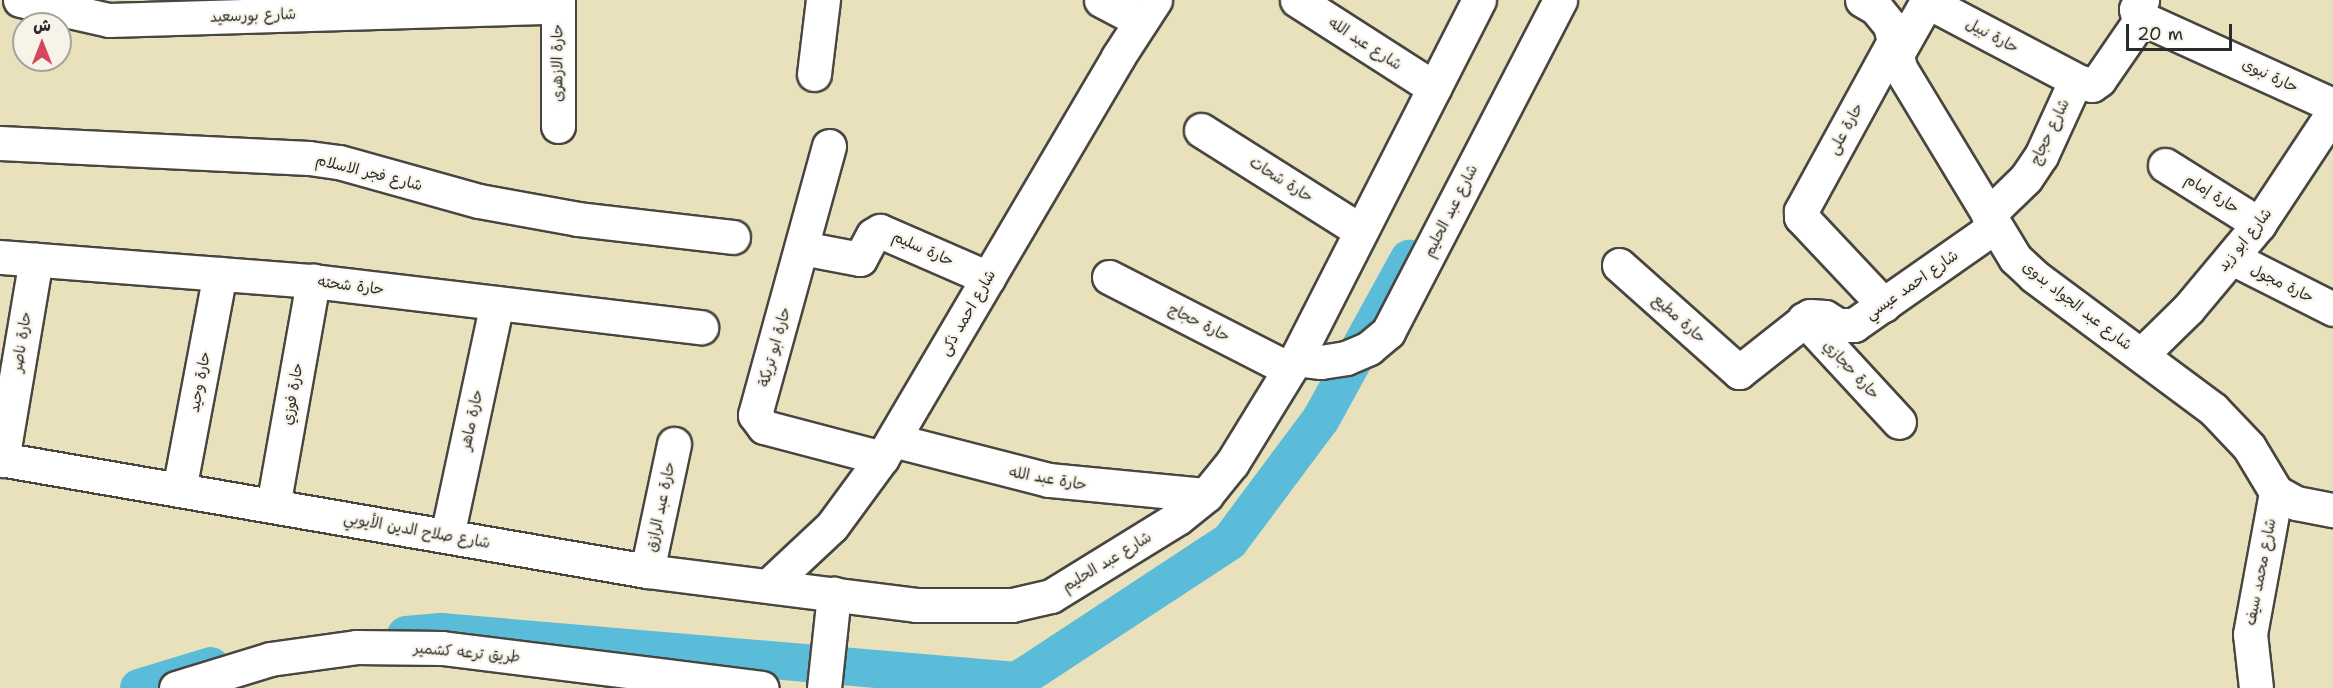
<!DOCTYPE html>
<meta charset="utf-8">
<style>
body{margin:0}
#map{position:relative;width:2333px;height:688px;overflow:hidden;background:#e9e0bc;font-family:"Shantell Sans","Playpen Sans Arabic",sans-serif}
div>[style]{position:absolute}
.canal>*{height:38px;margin:-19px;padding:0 19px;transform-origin:19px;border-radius:19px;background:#5abcd9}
.roads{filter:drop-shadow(2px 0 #484641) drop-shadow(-2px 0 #484641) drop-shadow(0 2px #484641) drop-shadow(0 -2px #484641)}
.minor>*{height:33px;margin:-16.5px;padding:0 16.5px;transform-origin:16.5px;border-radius:16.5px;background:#fff}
span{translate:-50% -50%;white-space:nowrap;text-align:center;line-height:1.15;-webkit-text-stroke:4.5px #f7f3e8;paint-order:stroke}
.street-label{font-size:15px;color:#2b2b2b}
.north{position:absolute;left:12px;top:12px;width:60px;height:60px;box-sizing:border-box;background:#f7f3e8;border:2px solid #a5a39c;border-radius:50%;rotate:0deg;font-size:16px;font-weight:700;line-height:24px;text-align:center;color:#2b2b2b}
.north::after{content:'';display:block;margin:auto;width:21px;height:27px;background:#d1495b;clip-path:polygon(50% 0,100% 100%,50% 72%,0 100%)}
.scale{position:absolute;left:2126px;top:24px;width:106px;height:27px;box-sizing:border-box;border:3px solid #2b2b2b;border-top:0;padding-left:8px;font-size:18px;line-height:21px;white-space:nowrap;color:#2b2b2b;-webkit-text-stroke:4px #f7f3e8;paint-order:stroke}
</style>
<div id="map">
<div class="canal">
<i style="left:406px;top:635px;width:35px;rotate:-5deg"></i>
<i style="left:441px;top:632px;width:578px;rotate:4.86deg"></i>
<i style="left:1017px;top:681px;width:255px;rotate:-33.3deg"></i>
<i style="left:1230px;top:541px;width:152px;rotate:-53.3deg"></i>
<i style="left:1321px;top:419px;width:183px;rotate:-61.2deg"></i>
<i style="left:139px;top:688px;width:75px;rotate:-17deg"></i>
</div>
<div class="roads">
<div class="minor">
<i style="left:20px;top:0;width:91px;rotate:12.7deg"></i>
<i style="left:109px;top:20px;width:435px;rotate:-1.7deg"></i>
<i style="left:544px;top:7px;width:15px;rotate:-28deg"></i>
<i style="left:558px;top:0;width:126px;rotate:90deg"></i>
<i style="left:1101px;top:0;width:45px;rotate:27.7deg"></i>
<i style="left:1297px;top:0;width:163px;rotate:32.7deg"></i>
<i style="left:1862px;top:0;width:16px;rotate:30deg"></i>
<i style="left:1876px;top:8px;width:22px;rotate:51deg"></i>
<i style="left:1890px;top:25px;width:44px;rotate:76.9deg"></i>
<i style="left:1900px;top:68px;width:222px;rotate:58.8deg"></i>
<i style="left:2015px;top:258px;width:26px;rotate:43deg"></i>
<i style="left:2034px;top:276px;width:223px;rotate:36.6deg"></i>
<i style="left:2213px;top:409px;width:52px;rotate:46.5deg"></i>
<i style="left:2249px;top:447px;width:52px;rotate:59deg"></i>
<i style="left:2141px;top:18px;width:211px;rotate:24.4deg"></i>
<i style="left:1896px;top:56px;width:59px;rotate:-60.4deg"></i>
<i style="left:1925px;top:5px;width:5px;rotate:-22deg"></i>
<i style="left:1930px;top:3px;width:170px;rotate:27.8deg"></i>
<i style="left:814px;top:74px;width:75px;rotate:-83.1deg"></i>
<i style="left:1201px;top:130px;width:189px;rotate:32.3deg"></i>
<i style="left:0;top:143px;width:309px;rotate:2.8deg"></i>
<i style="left:309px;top:158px;width:30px;rotate:8deg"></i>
<i style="left:339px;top:162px;width:145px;rotate:15.6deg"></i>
<i style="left:479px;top:201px;width:101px;rotate:10.3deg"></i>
<i style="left:578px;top:219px;width:156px;rotate:6.6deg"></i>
<i style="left:829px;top:146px;width:279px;rotate:105.4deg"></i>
<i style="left:755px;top:415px;width:15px;rotate:53deg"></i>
<i style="left:764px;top:427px;width:122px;rotate:14.7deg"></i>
<i style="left:2165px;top:165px;width:111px;rotate:32.1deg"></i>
<i style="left:1988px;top:215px;width:53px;rotate:-44.2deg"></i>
<i style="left:2026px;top:178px;width:27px;rotate:-56deg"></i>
<i style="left:2041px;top:156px;width:77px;rotate:-65.4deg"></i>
<i style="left:2073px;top:86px;width:8px;rotate:-30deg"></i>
<i style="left:2080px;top:82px;width:12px;rotate:14deg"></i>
<i style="left:2092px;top:85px;width:9px;rotate:-36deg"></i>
<i style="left:2099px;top:80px;width:70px;rotate:-55.4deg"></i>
<i style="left:2139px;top:22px;width:13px;rotate:-103deg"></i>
<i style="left:2136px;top:9px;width:11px;rotate:-56deg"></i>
<i style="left:802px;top:248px;width:59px;rotate:10.7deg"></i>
<i style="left:860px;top:259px;width:27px;rotate:-62deg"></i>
<i style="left:873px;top:235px;width:8px;rotate:-30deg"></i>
<i style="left:880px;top:231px;width:118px;rotate:23.5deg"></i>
<i style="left:0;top:257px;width:314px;rotate:4.4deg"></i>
<i style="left:313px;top:281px;width:391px;rotate:6.8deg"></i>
<i style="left:2232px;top:258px;width:113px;rotate:26.8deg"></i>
<i style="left:1619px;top:265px;width:161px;rotate:41.7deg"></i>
<i style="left:1739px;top:372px;width:90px;rotate:-38.3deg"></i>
<i style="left:1810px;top:316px;width:15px;rotate:4deg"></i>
<i style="left:1825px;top:317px;width:15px;rotate:32deg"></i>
<i style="left:1838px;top:325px;width:16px"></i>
<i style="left:1854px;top:325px;width:171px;rotate:-35deg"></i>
<i style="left:1109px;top:277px;width:202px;rotate:27.1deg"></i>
<i style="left:1884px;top:305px;width:121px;rotate:-133.3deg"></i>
<i style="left:1801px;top:217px;width:6px;rotate:-90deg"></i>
<i style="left:1801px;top:211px;width:192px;rotate:-61.3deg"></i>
<i style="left:1804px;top:319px;width:140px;rotate:47.3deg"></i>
<i style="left:2141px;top:355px;width:66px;rotate:-44.4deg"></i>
<i style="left:2188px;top:309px;width:111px;rotate:-50.1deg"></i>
<i style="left:2259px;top:224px;width:134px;rotate:-56.5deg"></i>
<i style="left:1296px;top:359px;width:25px;rotate:7deg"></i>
<i style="left:1321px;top:362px;width:25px;rotate:-9deg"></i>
<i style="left:1346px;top:358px;width:25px;rotate:-23deg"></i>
<i style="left:1369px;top:348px;width:25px;rotate:-40deg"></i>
<i style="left:1388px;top:332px;width:374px;rotate:-62.6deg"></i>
<i style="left:893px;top:440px;width:161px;rotate:14.4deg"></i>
<i style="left:1049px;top:480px;width:158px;rotate:5.5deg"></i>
<i style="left:0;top:459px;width:657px;rotate:9.82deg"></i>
<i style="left:647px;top:571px;width:271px;rotate:7.2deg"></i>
<i style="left:916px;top:605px;width:96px"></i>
<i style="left:1012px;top:605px;width:40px;rotate:-13deg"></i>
<i style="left:1051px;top:596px;width:149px;rotate:-31.6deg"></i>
<i style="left:1178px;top:518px;width:36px;rotate:-39deg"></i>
<i style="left:1206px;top:495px;width:41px;rotate:-50.9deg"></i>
<i style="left:1232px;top:463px;width:122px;rotate:-58.4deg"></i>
<i style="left:1296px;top:359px;width:403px;rotate:-63deg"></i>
<i style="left:2px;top:460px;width:203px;rotate:-80.4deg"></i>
<i style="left:179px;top:490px;width:220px;rotate:-79.3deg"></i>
<i style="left:2276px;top:492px;width:23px;rotate:29deg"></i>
<i style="left:2296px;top:503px;width:38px;rotate:11deg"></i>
<i style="left:273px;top:506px;width:229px;rotate:-79.9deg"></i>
<i style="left:447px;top:536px;width:238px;rotate:-77.9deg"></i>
<i style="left:647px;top:571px;width:130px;rotate:-78deg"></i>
<i style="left:769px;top:585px;width:86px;rotate:-43.1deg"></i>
<i style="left:832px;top:526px;width:84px;rotate:-53.7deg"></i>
<i style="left:882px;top:458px;width:465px;rotate:-59.5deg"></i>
<i style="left:1118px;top:57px;width:68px;rotate:-57deg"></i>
<i style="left:176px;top:688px;width:98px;rotate:-17.1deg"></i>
<i style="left:270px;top:659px;width:87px;rotate:-7.9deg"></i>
<i style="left:356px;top:647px;width:86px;rotate:0.7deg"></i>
<i style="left:442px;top:648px;width:322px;rotate:7.1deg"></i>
<i style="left:824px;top:688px;width:95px;rotate:-83.9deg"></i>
<i style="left:2256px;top:688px;width:54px;rotate:-96.3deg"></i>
<i style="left:2250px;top:634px;width:144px;rotate:-79.6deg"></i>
</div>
</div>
<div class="street-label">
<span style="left:253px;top:16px;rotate:-2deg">شارع بورسعيد</span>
<span style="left:1992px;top:36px;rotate:28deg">حارة نبيل</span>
<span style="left:1365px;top:44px;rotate:33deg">شارع عبد الله</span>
<span style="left:558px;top:63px;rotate:-90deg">حارة الازهرى</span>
<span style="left:2270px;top:76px;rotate:25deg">حارة نبوى</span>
<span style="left:1846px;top:129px;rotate:-61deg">حارة على</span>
<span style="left:2050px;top:132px;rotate:-64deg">شارع حجاج</span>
<span style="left:369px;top:173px;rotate:14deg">شارع فجر الاسلام</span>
<span style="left:1281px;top:180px;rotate:32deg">حارة شحات</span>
<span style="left:2212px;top:194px;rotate:32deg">حارة إمام</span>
<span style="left:1451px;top:211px;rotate:-63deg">شارع عبد الحليم</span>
<span style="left:2245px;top:240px;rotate:-51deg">شارع ابو زيد</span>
<span style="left:923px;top:249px;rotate:24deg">حارة سليم</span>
<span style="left:2282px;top:284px;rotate:26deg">حارة مجول</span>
<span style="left:1912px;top:285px;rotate:-35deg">شارع احمد عيسي</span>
<span style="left:351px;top:286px;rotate:7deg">حارة شحته</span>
<span style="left:2077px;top:306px;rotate:38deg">شارع عبد الجواد بدوى</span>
<span style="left:968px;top:313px;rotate:-60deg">شارع احمد ذكى</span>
<span style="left:1679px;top:319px;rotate:42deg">حارة مطيع</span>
<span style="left:1199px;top:323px;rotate:27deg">حارة حجاج</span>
<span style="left:22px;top:342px;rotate:-81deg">حارة ناصر</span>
<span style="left:775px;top:347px;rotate:-74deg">حارة ابو تريكة</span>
<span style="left:1851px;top:370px;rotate:47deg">حارة حجازي</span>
<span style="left:200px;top:382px;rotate:-79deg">حارة وحيد</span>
<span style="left:293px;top:394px;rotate:-80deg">حارة فوزي</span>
<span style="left:472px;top:420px;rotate:-78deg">حارة ماهر</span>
<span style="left:1048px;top:479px;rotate:10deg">حارة عبد الله</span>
<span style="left:661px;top:507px;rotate:-78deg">حارة عبد الرازق</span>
<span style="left:417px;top:531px;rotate:10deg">شارع صلاح الدين الأيوبي</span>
<span style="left:1107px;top:562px;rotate:-31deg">شارع عبد الحليم</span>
<span style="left:2261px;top:572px;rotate:-79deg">شارع محمد سيف</span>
<span style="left:467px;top:653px;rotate:5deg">طريق ترعه كشمير</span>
</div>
<div class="north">ش</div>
<div class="scale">20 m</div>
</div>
